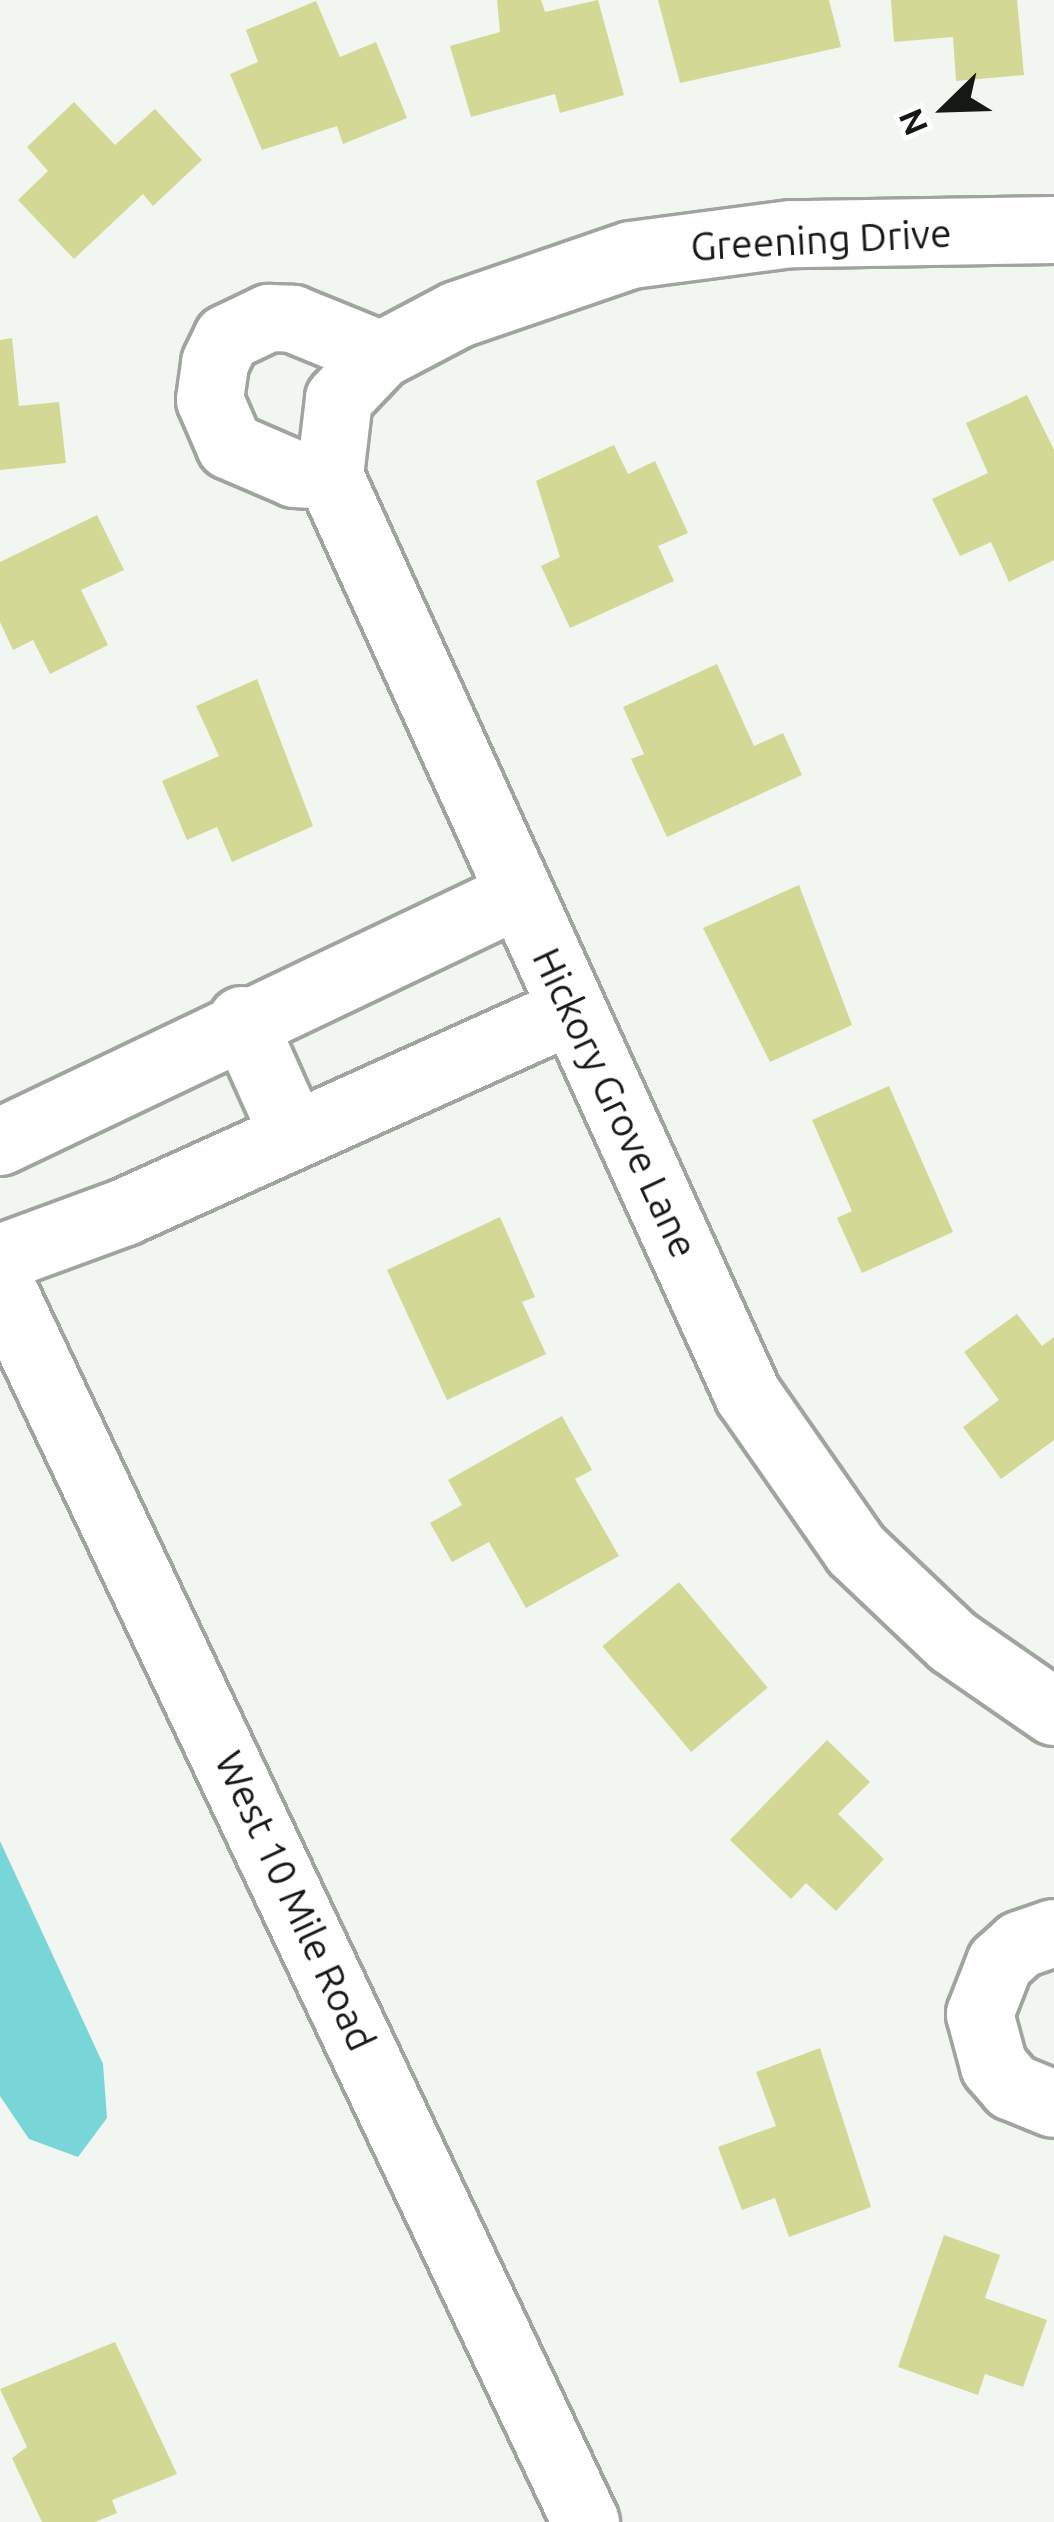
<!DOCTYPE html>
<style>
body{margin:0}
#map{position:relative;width:1054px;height:2522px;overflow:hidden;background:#f1f6f0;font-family:Ubuntu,sans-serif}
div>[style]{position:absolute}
.water>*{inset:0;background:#78d5d8}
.building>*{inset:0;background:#d3d894;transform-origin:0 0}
.roads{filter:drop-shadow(3px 0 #a0a49f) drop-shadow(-3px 0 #a0a49f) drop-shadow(0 3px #a0a49f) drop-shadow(0 -3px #a0a49f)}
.street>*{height:66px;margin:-33px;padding:0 33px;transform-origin:33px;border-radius:33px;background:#fff}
.secondary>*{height:66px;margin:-33px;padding:0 33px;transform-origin:33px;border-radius:33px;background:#fff}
span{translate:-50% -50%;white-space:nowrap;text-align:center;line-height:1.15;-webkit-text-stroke:9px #fff;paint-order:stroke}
.street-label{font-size:39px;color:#161816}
.north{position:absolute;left:886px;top:48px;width:120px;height:120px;-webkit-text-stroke:9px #fff;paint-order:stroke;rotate:247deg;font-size:33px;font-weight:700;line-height:48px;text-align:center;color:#161816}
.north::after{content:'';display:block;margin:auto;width:42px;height:54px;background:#161816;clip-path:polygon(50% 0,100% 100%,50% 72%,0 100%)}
</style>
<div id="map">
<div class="water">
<i style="clip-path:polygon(0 1841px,103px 2064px,107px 2118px,78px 2157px,29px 2139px,0 2096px)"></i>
</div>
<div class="building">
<i style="clip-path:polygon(497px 0,541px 0,545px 12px,598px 0,624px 95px,560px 113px,555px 94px,471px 117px,450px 46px,500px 32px)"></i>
<i style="clip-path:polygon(658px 0,829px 0,841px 47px,680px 83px)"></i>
<i style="clip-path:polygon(891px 0,1017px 0,1024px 75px,956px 81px,953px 37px,894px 42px)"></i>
<i style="clip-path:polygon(316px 1px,340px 57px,376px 42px,407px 118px,343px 144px,337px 126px,262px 150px,230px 74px,258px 62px,246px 30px)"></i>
<i style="clip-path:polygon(74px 102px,115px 145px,155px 109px,202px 160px,153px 206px,143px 194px,74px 259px,18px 200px,48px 171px,27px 147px)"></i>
<i style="clip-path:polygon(12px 338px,19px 406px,59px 402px,66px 463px,0 470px,0 340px)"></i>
<i style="clip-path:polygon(1027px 395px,1054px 450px,1054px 560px,1009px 582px,991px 542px,960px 556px,932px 499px,988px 473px,966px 423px)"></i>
<i style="clip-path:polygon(614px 445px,628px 474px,655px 461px,688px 533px,658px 546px,674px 581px,570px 628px,541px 566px,560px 557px,536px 481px)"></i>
<i style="clip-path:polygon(97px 515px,124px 570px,81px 590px,108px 645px,50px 674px,33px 640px,13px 650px,0 622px,0 562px)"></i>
<i style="clip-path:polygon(717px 664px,754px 746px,783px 733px,802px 775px,667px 837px,631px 759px,644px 754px,623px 707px)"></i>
<i style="clip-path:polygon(257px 679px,313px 826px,232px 862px,217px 827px,187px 840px,162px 781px,219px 756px,196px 706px)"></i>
<i style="clip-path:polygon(799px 885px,852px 1025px,770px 1062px,703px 928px)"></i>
<i style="clip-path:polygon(889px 1086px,953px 1232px,862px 1273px,837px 1218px,852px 1211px,812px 1120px)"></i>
<i style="clip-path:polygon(500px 1217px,535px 1297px,522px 1302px,546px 1354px,447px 1400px,387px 1270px)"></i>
<i style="clip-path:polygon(1017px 1314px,1042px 1346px,1054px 1337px,1054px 1440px,1001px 1479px,963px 1427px,999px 1400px,964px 1352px)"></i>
<i style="clip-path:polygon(562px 1416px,592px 1470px,575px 1479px,619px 1556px,526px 1608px,489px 1542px,452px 1562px,430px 1523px,462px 1505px,448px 1480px)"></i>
<i style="left:679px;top:1582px;width:138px;height:100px;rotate:50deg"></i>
<i style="clip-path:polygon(827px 1740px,870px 1782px,838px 1814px,884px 1859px,836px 1911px,806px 1883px,791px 1899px,730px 1840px)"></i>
<i style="clip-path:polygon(820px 2048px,871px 2207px,789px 2237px,775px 2198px,742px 2210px,718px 2147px,776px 2126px,756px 2072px)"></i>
<i style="clip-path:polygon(944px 2235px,1000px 2255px,985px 2298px,1047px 2320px,1023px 2387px,985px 2374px,978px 2395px,898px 2367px)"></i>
<i style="clip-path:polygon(115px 2342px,177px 2474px,112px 2500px,117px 2513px,95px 2522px,42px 2522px,12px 2458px,27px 2447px,0 2389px)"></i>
</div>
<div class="roads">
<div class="street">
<i style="left:1054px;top:230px;width:263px;rotate:179.1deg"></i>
<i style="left:791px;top:234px;width:161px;rotate:172.5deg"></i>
<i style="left:631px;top:255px;width:184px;rotate:161deg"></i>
<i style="left:457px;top:315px;width:86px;rotate:152.2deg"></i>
<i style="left:381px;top:355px;width:61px;rotate:133.7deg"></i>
<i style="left:339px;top:399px;width:78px;rotate:96.7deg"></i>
<i style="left:330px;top:476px;width:1010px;rotate:65.54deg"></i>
<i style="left:748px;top:1395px;width:189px;rotate:55.1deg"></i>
<i style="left:856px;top:1550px;width:134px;rotate:43.5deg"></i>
<i style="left:953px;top:1642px;width:123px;rotate:34.7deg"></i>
<i style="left:330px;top:476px;width:35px;rotate:-177deg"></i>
<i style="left:295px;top:474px;width:71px;rotate:-156.7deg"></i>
<i style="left:230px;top:446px;width:50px;rotate:-113.5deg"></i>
<i style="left:210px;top:400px;width:37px;rotate:-82deg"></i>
<i style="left:215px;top:363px;width:28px;rotate:-64deg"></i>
<i style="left:227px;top:338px;width:47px;rotate:-25.5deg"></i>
<i style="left:269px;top:318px;width:24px;rotate:2deg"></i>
<i style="left:293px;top:319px;width:95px;rotate:22.2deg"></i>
<i style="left:242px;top:1020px;width:125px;rotate:65.9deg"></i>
<i style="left:0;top:1142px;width:574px;rotate:-25.49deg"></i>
<i style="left:0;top:1258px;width:133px;rotate:-20.2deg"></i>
<i style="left:125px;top:1212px;width:491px;rotate:-24.3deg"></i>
<i style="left:1054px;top:1933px;width:36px;rotate:161deg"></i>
<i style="left:1020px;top:1945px;width:27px;rotate:138deg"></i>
<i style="left:1000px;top:1963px;width:55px;rotate:111.4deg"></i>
<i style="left:980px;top:2014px;width:54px;rotate:74.9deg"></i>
<i style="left:994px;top:2066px;width:28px;rotate:49deg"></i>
<i style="left:1012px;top:2087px;width:45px;rotate:22deg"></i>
</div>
<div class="secondary">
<i style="left:0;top:1283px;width:1371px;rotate:64.69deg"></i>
</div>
</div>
<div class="street-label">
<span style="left:821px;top:240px;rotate:-3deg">Greening Drive</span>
<span style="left:615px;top:1103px;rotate:65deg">Hickory Grove Lane</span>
<span style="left:295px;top:1901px;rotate:65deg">West 10 Mile Road</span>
</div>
<div class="north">N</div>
</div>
